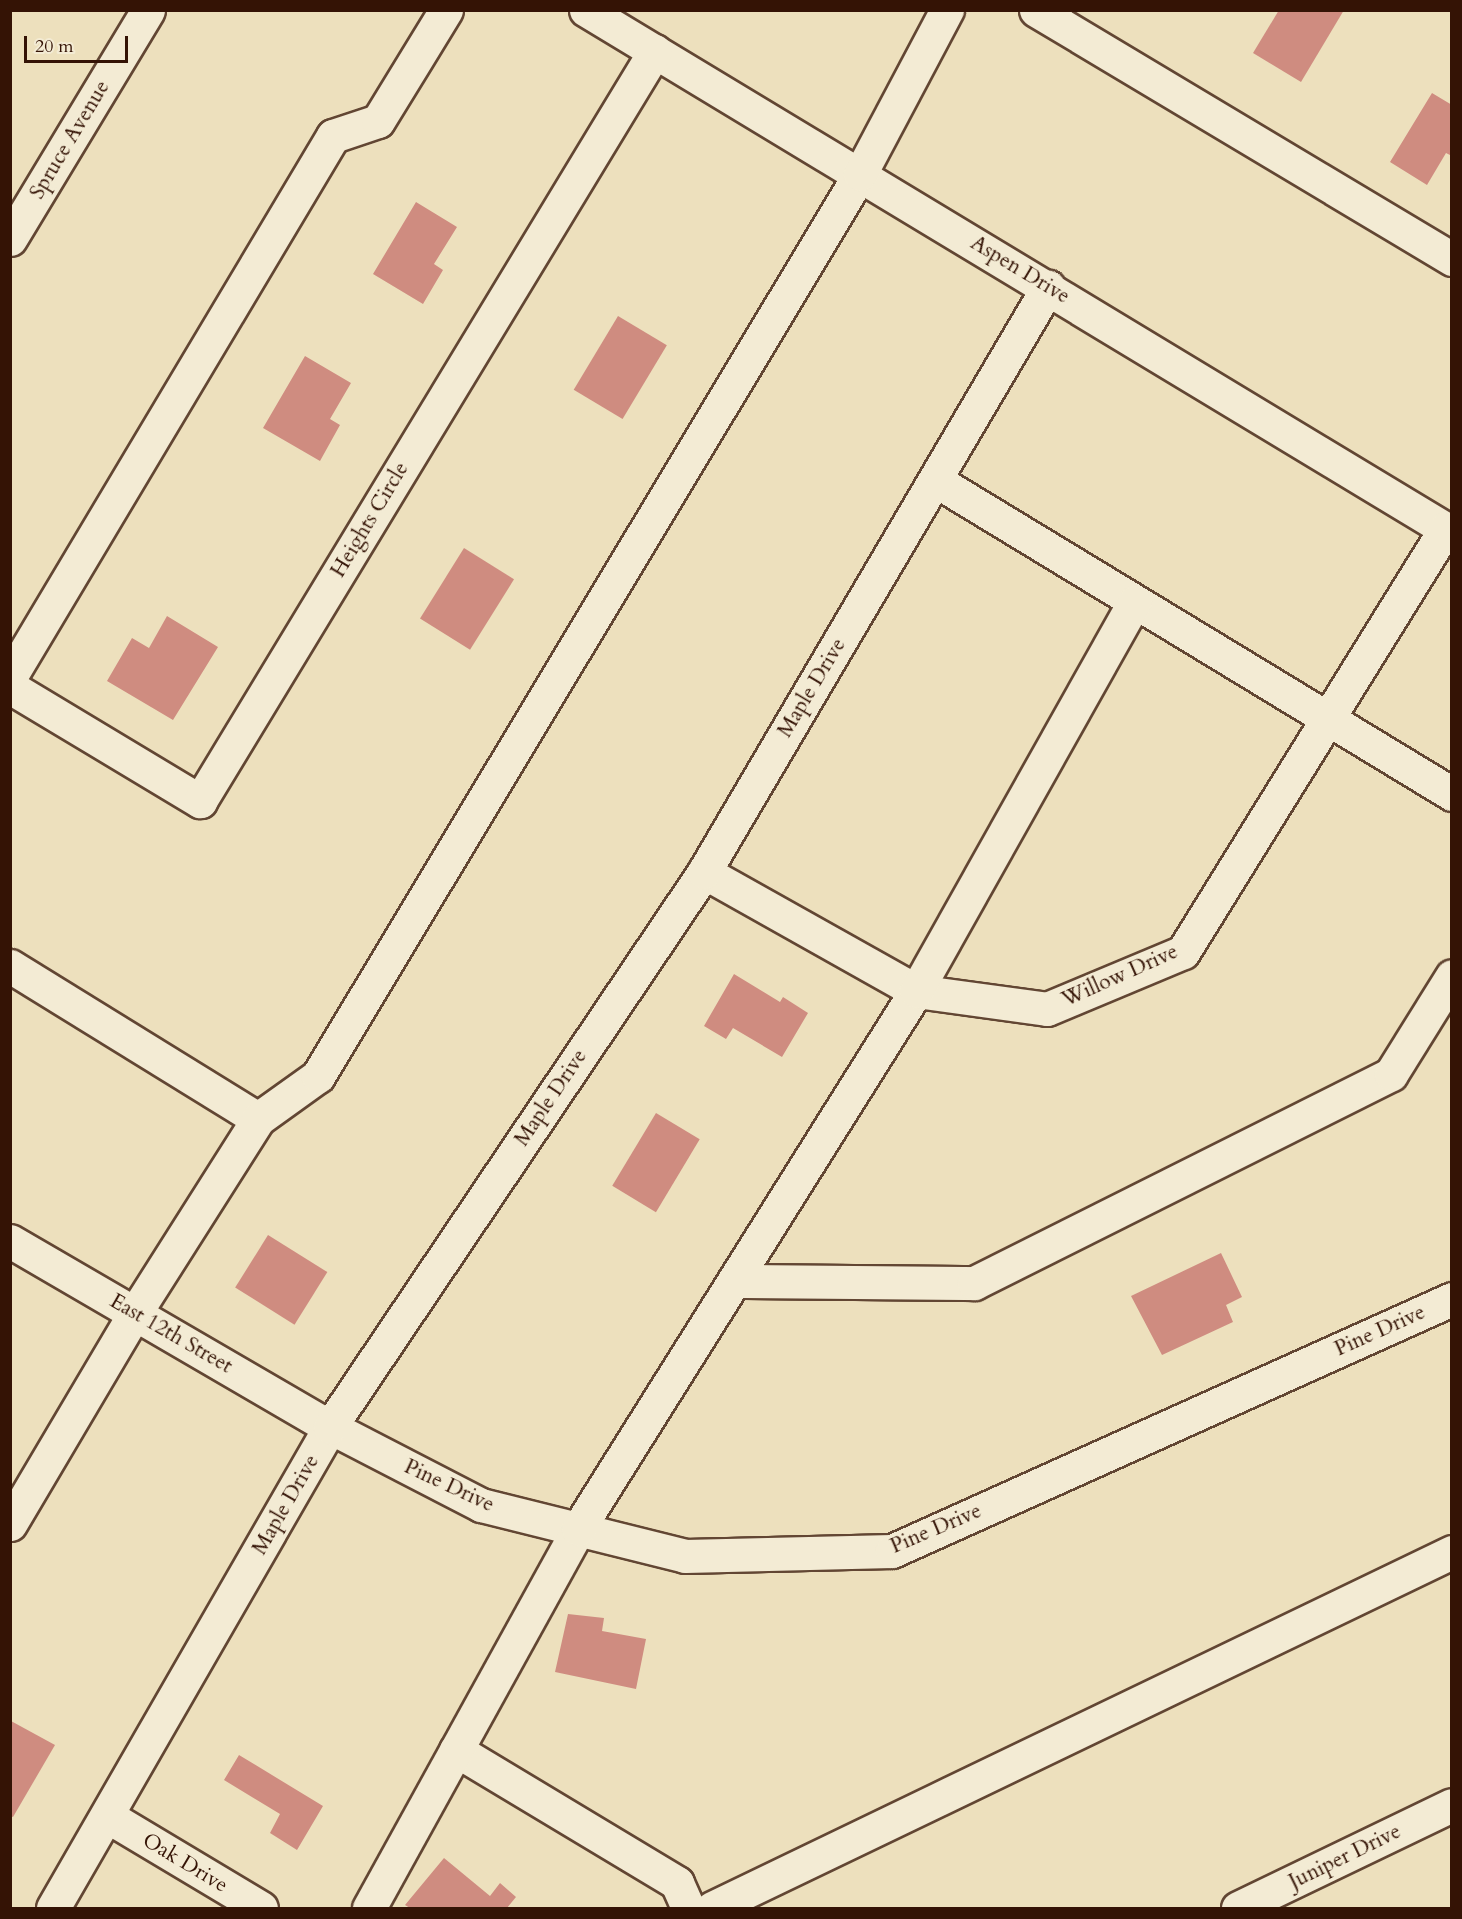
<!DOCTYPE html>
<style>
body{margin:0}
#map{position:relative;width:1462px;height:1919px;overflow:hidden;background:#ede0bd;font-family:Cardo,serif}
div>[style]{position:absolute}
.building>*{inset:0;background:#cf8c80;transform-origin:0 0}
.roads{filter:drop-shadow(2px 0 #624633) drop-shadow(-2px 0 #624633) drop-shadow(0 2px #624633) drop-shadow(0 -2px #624633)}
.minor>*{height:33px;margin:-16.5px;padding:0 16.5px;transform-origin:16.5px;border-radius:16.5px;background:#f3ebd4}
span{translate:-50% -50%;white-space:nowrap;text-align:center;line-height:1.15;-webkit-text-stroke:4.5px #f3ebd4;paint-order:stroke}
.street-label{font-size:21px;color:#341305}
.frame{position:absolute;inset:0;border:12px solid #341305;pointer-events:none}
.scale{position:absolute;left:24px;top:36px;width:104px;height:27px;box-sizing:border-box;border:3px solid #341305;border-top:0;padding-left:8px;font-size:18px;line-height:21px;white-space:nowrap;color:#341305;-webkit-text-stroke:4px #f3ebd4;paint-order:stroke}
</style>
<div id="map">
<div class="building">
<i style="clip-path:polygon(1279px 10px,1344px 10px,1301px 82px,1253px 53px)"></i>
<i style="clip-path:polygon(1432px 93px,1452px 105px,1452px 156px,1446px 153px,1427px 185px,1390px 162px)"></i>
<i style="clip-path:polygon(416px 202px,457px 227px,434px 264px,443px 270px,423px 304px,373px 274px)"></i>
<i style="left:618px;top:316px;width:57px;height:86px;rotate:31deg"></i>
<i style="clip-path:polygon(305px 356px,351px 383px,330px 419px,340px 425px,320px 461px,263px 428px)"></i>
<i style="left:464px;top:548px;width:59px;height:83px;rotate:32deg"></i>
<i style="clip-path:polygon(167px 616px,218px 647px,173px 720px,107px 681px,132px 638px,149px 648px)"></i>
<i style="clip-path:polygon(734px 974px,780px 1002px,783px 997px,808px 1013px,782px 1057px,733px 1028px,726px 1039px,704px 1026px)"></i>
<i style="left:656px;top:1113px;width:51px;height:85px;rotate:31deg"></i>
<i style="left:268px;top:1235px;width:70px;height:62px;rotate:32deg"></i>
<i style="clip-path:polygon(1221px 1253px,1242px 1297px,1226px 1305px,1233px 1322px,1162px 1355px,1131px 1296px)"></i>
<i style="clip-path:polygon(568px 1614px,604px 1618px,602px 1631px,646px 1639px,636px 1689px,555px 1672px)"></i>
<i style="clip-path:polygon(11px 1721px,55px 1745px,13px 1817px,10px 1816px)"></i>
<i style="clip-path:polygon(239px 1755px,323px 1806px,297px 1850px,270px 1833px,280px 1814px,224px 1780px)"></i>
<i style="clip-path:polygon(444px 1858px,490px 1896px,500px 1883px,516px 1897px,507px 1908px,410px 1908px,405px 1905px)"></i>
</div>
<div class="roads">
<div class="minor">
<i style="left:586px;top:10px;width:1012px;rotate:31.13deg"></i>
<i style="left:1036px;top:10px;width:485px;rotate:30.9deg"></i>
<i style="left:10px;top:239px;width:267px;rotate:-58.9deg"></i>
<i style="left:935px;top:480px;width:605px;rotate:31.27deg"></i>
<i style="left:10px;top:677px;width:630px;rotate:-59.16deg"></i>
<i style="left:333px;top:136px;width:47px;rotate:-18.4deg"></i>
<i style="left:378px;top:121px;width:130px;rotate:-58.5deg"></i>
<i style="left:10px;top:687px;width:222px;rotate:31deg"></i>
<i style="left:200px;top:801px;width:877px;rotate:-58.76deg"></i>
<i style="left:704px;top:872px;width:243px;rotate:29.3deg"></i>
<i style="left:916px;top:991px;width:132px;rotate:7.8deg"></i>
<i style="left:1047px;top:1009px;width:147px;rotate:-22.7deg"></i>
<i style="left:1183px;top:952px;width:498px;rotate:-58.2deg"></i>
<i style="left:10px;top:966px;width:291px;rotate:31.7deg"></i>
<i style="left:10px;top:1241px;width:370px;rotate:30.2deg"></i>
<i style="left:330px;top:1427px;width:170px;rotate:27.3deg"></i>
<i style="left:481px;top:1505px;width:210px;rotate:14deg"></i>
<i style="left:685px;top:1556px;width:207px;rotate:-1.4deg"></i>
<i style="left:892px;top:1551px;width:614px;rotate:-24.23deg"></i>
<i style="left:734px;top:1281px;width:240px;rotate:0.5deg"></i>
<i style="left:974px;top:1283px;width:466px;rotate:-26.6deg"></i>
<i style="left:1391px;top:1074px;width:115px;rotate:-58.1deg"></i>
<i style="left:10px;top:1524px;width:245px;rotate:-59.4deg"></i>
<i style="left:135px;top:1313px;width:230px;rotate:-57.6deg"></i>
<i style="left:258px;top:1119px;width:74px;rotate:-35.6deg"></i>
<i style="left:318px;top:1076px;width:1052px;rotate:-59deg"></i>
<i style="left:860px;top:174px;width:186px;rotate:-62.1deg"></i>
<i style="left:456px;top:1750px;width:258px;rotate:31deg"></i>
<i style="left:677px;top:1883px;width:27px;rotate:66deg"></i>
<i style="left:109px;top:1817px;width:177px;rotate:30.9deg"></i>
<i style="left:53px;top:1908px;width:555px;rotate:-60.06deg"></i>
<i style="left:330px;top:1427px;width:669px;rotate:-56.02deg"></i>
<i style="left:704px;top:872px;width:679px;rotate:-59.54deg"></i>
<i style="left:369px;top:1908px;width:433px;rotate:-61.1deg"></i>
<i style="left:578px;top:1529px;width:635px;rotate:-57.86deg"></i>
<i style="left:916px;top:991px;width:446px;rotate:-60.7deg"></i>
<i style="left:712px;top:1908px;width:821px;rotate:-25.69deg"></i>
<i style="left:1238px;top:1908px;width:237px;rotate:-25.7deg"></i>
</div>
</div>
<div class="street-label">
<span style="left:70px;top:140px;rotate:-59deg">Spruce Avenue</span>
<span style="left:1020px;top:270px;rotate:31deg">Aspen Drive</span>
<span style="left:370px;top:520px;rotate:-59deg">Heights Circle</span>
<span style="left:812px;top:688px;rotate:-59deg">Maple Drive</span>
<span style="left:1120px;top:976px;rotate:-24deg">Willow Drive</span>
<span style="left:551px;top:1098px;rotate:-56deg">Maple Drive</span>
<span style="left:1380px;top:1331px;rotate:-24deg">Pine Drive</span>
<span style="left:171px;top:1334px;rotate:30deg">East 12th Street</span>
<span style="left:449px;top:1486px;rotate:25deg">Pine Drive</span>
<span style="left:286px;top:1505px;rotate:-60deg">Maple Drive</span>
<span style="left:936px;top:1529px;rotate:-23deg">Pine Drive</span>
<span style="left:1345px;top:1857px;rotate:-26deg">Juniper Drive</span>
<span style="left:185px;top:1863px;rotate:31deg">Oak Drive</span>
</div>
<div class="frame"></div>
<div class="scale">20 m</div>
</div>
